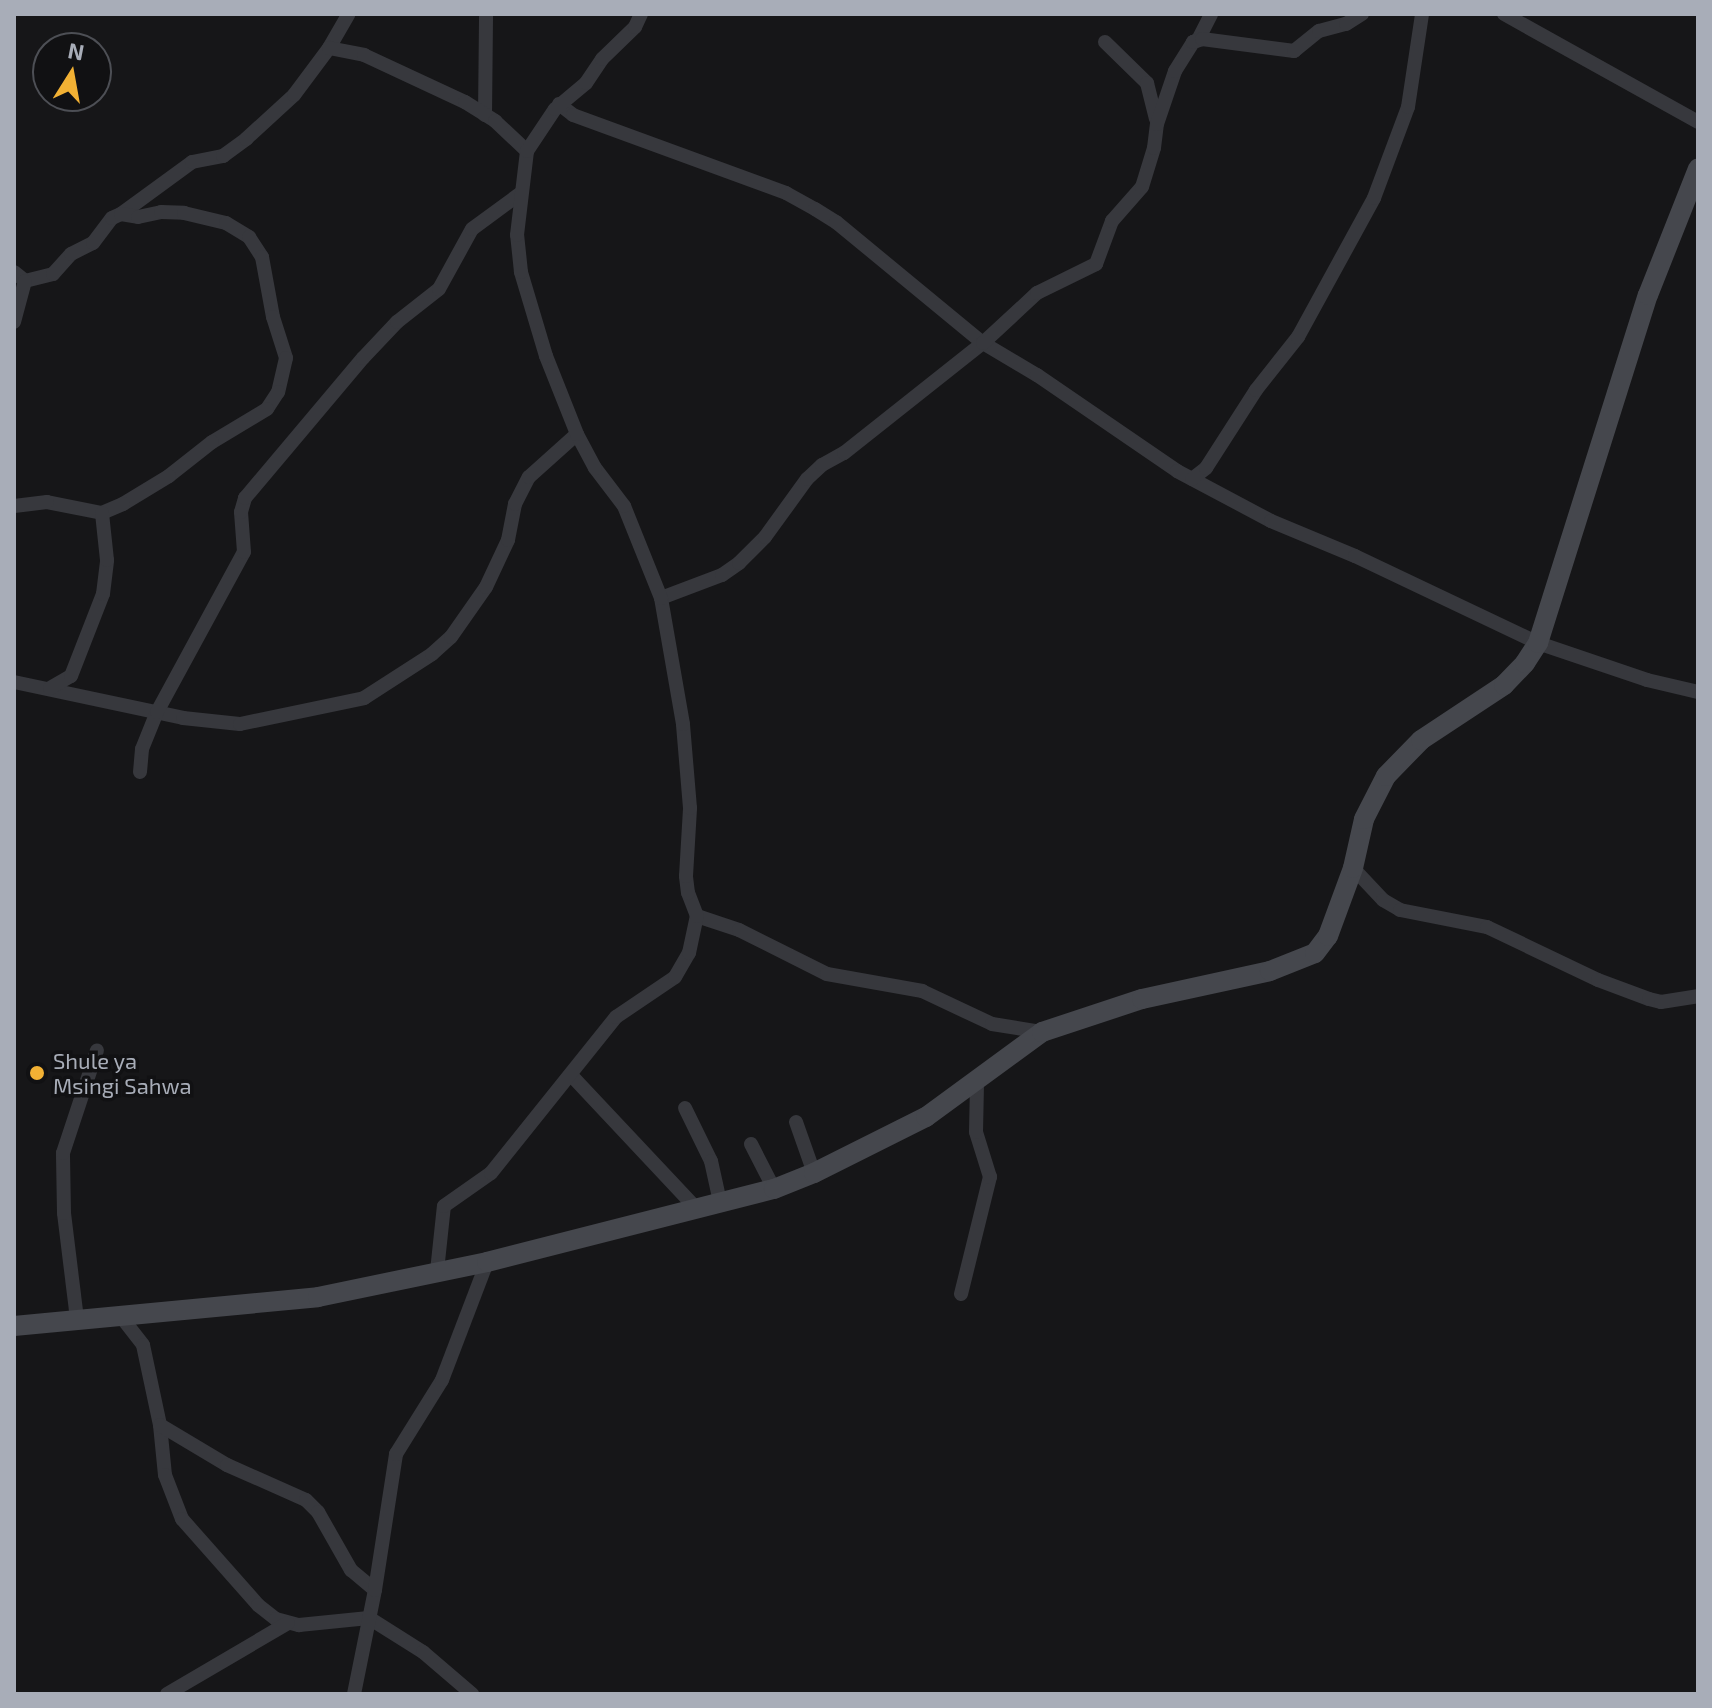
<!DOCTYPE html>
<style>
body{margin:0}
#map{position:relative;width:1712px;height:1708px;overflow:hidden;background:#161618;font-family:"Exo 2",sans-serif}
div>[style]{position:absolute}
.minor>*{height:14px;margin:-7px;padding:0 7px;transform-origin:7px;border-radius:7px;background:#37383d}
.secondary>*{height:20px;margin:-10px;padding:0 10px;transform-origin:10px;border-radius:10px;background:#45474d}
.dots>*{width:22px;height:22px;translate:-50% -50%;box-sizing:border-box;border:4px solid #111113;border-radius:50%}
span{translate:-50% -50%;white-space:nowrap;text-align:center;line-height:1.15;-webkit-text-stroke:7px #111113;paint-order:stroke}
.poi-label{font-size:22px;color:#a8adb8}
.left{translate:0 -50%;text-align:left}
.frame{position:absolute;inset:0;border:16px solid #a8adb8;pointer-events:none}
.north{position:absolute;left:32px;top:32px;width:80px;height:80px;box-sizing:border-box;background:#111113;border:2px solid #4d4f55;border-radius:50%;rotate:11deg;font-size:22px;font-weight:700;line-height:32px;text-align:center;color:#a8adb8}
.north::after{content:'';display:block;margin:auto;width:28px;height:36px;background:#f2b134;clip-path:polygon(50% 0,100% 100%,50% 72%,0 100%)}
</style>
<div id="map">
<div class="minor">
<i style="left:1504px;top:14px;width:222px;rotate:29.1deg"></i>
<i style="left:1105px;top:42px;width:59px;rotate:44.3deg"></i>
<i style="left:1147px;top:83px;width:37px;rotate:76deg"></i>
<i style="left:1193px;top:42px;width:5px;rotate:-22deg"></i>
<i style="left:1198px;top:40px;width:29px;rotate:-63deg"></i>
<i style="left:329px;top:48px;width:39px;rotate:-60deg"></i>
<i style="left:559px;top:104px;width:18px;rotate:38deg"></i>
<i style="left:573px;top:115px;width:227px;rotate:20.1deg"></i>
<i style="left:786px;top:193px;width:33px;rotate:29deg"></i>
<i style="left:815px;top:209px;width:25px;rotate:32deg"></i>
<i style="left:836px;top:222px;width:190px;rotate:39.5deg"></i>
<i style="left:983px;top:343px;width:63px;rotate:30.7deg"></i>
<i style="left:1037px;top:375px;width:170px;rotate:34.4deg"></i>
<i style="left:1177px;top:471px;width:106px;rotate:28deg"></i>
<i style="left:1271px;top:521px;width:91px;rotate:22.6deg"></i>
<i style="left:1355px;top:556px;width:203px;rotate:25.4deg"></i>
<i style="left:1538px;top:643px;width:115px;rotate:18.7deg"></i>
<i style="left:1647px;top:680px;width:52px;rotate:13.2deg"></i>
<i style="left:485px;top:115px;width:101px;rotate:-89.4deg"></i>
<i style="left:121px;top:214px;width:88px;rotate:-36.2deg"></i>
<i style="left:192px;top:162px;width:32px;rotate:-11deg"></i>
<i style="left:223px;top:156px;width:29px;rotate:-36deg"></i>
<i style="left:246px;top:139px;width:65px;rotate:-42.5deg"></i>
<i style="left:294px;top:95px;width:59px;rotate:-53.3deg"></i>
<i style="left:329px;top:48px;width:36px;rotate:11deg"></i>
<i style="left:364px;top:55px;width:111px;rotate:25deg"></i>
<i style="left:465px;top:102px;width:36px;rotate:32deg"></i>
<i style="left:495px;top:121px;width:44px;rotate:43.2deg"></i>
<i style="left:14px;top:272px;width:14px;rotate:39deg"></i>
<i style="left:25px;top:281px;width:29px;rotate:-14deg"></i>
<i style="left:53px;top:274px;width:27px;rotate:-48deg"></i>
<i style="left:71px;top:254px;width:25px;rotate:-27deg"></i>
<i style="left:93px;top:243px;width:31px;rotate:-53deg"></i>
<i style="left:112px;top:218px;width:10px;rotate:-24deg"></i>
<i style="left:121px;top:214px;width:17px;rotate:10deg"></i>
<i style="left:138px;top:217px;width:24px;rotate:-12deg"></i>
<i style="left:161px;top:212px;width:23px;rotate:2deg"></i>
<i style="left:184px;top:213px;width:43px;rotate:13.4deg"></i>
<i style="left:226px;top:223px;width:27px;rotate:31deg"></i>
<i style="left:249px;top:237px;width:24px;rotate:57deg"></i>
<i style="left:262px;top:257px;width:61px;rotate:79.6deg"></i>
<i style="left:273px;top:317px;width:43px;rotate:72.4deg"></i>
<i style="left:286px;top:358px;width:35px;rotate:103deg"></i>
<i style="left:278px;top:392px;width:20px;rotate:123deg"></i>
<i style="left:267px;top:409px;width:64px;rotate:149deg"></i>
<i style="left:212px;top:442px;width:55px;rotate:141.7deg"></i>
<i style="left:169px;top:476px;width:54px;rotate:148.7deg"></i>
<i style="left:123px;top:504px;width:23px;rotate:157deg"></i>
<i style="left:102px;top:513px;width:56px;rotate:-168.7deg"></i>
<i style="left:47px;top:502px;width:33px;rotate:173deg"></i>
<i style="left:14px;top:322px;width:42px;rotate:-75deg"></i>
<i style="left:1192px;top:479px;width:18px;rotate:-38deg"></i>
<i style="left:1206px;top:468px;width:93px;rotate:-57.3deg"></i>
<i style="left:1256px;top:390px;width:68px;rotate:-51.6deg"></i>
<i style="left:1298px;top:337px;width:158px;rotate:-61.3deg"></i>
<i style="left:1374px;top:198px;width:97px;rotate:-69.5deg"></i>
<i style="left:1408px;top:107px;width:94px;rotate:-81.4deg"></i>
<i style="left:661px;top:598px;width:65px;rotate:-20.7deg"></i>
<i style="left:722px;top:575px;width:21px;rotate:-35deg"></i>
<i style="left:739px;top:563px;width:37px;rotate:-45deg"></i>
<i style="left:765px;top:537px;width:72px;rotate:-54.1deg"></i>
<i style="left:807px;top:479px;width:21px;rotate:-43deg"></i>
<i style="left:822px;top:465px;width:25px;rotate:-29deg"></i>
<i style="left:844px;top:453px;width:177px;rotate:-38.4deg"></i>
<i style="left:983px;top:343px;width:74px;rotate:-42.8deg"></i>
<i style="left:1037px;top:293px;width:66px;rotate:-26.2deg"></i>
<i style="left:1096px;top:264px;width:46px;rotate:-69.6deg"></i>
<i style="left:1112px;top:221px;width:45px;rotate:-48.6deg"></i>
<i style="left:1142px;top:187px;width:41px;rotate:-72.9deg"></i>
<i style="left:1154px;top:148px;width:24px;rotate:-83deg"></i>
<i style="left:1157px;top:124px;width:56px;rotate:-71.2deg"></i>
<i style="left:1175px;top:71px;width:34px;rotate:-58deg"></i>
<i style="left:1193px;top:42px;width:9px;rotate:-18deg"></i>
<i style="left:1202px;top:39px;width:93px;rotate:7.4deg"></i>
<i style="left:1294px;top:51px;width:32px;rotate:-39deg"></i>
<i style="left:1319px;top:31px;width:28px;rotate:-15deg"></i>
<i style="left:1346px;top:24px;width:19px;rotate:-32deg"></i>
<i style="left:14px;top:682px;width:173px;rotate:12deg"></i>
<i style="left:183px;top:718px;width:57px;rotate:6deg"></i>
<i style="left:240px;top:724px;width:127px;rotate:-11.8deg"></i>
<i style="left:364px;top:698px;width:81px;rotate:-32.9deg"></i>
<i style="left:432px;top:654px;width:25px;rotate:-42deg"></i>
<i style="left:451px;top:637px;width:61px;rotate:-55deg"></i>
<i style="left:486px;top:587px;width:52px;rotate:-64.9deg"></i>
<i style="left:508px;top:540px;width:37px;rotate:-79deg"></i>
<i style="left:515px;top:504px;width:30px;rotate:-63deg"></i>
<i style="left:529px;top:477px;width:64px;rotate:-41.9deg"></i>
<i style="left:50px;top:688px;width:24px;rotate:-30deg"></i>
<i style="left:71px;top:676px;width:88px;rotate:-68.7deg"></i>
<i style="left:103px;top:594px;width:34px;rotate:-83deg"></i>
<i style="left:107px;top:560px;width:47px;rotate:-96.1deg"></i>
<i style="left:140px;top:772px;width:23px;rotate:-85deg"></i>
<i style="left:142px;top:749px;width:40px;rotate:-68deg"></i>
<i style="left:157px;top:712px;width:182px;rotate:-61.5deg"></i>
<i style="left:244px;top:552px;width:40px;rotate:-94.3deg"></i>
<i style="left:241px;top:512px;width:15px;rotate:-74deg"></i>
<i style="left:245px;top:498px;width:183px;rotate:-49.9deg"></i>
<i style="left:363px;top:358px;width:50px;rotate:-46.6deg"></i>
<i style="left:397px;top:322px;width:53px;rotate:-38.2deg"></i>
<i style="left:439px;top:289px;width:68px;rotate:-61.2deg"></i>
<i style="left:472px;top:229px;width:61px;rotate:-36.3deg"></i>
<i style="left:1353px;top:868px;width:44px;rotate:46.8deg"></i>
<i style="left:1383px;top:900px;width:20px;rotate:30deg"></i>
<i style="left:1400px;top:910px;width:89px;rotate:11.1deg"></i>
<i style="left:1487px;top:927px;width:123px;rotate:25.5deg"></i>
<i style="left:1598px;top:980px;width:54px;rotate:20.4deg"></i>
<i style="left:1649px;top:999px;width:12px;rotate:14deg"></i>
<i style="left:1661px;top:1002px;width:37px;rotate:-9deg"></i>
<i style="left:697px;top:916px;width:44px;rotate:18.4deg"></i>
<i style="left:739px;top:930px;width:98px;rotate:26.6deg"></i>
<i style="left:827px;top:974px;width:97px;rotate:10.1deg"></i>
<i style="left:922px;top:991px;width:77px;rotate:25.2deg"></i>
<i style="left:992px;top:1024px;width:51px;rotate:9.1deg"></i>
<i style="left:571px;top:1075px;width:184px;rotate:46.8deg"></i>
<i style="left:685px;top:1108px;width:59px;rotate:63.9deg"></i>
<i style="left:711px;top:1161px;width:42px;rotate:77.6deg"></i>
<i style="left:796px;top:1122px;width:54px;rotate:70.6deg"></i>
<i style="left:751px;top:1144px;width:51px;rotate:62.9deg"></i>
<i style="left:437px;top:1271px;width:65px;rotate:-83.9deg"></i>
<i style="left:444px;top:1206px;width:57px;rotate:-35.1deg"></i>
<i style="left:491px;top:1173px;width:200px;rotate:-51.3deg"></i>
<i style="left:616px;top:1017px;width:71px;rotate:-34.1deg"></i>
<i style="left:675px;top:977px;width:28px;rotate:-60deg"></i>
<i style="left:689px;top:953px;width:38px;rotate:-78deg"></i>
<i style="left:697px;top:916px;width:25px;rotate:-111deg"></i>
<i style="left:688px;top:893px;width:17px;rotate:-97deg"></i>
<i style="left:686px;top:876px;width:68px;rotate:-86.6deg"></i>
<i style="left:690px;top:808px;width:84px;rotate:-94.8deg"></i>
<i style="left:683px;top:724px;width:128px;rotate:-99.9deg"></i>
<i style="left:661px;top:598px;width:99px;rotate:-111.9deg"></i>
<i style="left:624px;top:506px;width:48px;rotate:-127.3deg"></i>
<i style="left:595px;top:468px;width:38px;rotate:-118deg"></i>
<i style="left:577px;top:434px;width:84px;rotate:-111.7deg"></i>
<i style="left:546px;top:356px;width:88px;rotate:-106.6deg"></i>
<i style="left:521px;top:272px;width:37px;rotate:-96deg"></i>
<i style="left:517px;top:235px;width:85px;rotate:-83.2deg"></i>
<i style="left:527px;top:151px;width:50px;rotate:-56.3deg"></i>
<i style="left:555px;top:109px;width:40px;rotate:-40deg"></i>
<i style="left:586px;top:83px;width:29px;rotate:-56deg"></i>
<i style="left:602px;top:59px;width:46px;rotate:-44.1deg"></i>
<i style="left:635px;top:27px;width:14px;rotate:-65deg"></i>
<i style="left:961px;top:1294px;width:121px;rotate:-76.1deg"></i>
<i style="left:990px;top:1177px;width:47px;rotate:-107.3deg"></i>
<i style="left:976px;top:1132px;width:49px;rotate:-88.8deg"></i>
<i style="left:119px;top:1314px;width:39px;rotate:52deg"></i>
<i style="left:143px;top:1345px;width:82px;rotate:78deg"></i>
<i style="left:160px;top:1425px;width:50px;rotate:84.3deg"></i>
<i style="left:165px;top:1475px;width:47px;rotate:68.9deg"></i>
<i style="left:182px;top:1519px;width:115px;rotate:48.5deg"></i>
<i style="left:258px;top:1605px;width:23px;rotate:38deg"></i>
<i style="left:276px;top:1619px;width:24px;rotate:15deg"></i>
<i style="left:299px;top:1625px;width:70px;rotate:-5.7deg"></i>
<i style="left:369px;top:1618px;width:64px;rotate:32.2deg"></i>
<i style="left:423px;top:1652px;width:65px;rotate:40.6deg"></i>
<i style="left:77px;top:1319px;width:107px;rotate:-97deg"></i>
<i style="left:64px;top:1213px;width:60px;rotate:-91deg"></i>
<i style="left:63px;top:1153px;width:108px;rotate:-71.7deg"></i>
<i style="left:160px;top:1425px;width:78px;rotate:30.8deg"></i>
<i style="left:227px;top:1465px;width:86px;rotate:23.9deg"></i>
<i style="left:306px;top:1500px;width:17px;rotate:45deg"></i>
<i style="left:318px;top:1512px;width:67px;rotate:60.4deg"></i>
<i style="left:351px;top:1570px;width:31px;rotate:40deg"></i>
<i style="left:167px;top:1694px;width:140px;rotate:-30.4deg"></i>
<i style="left:354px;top:1694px;width:106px;rotate:-78.6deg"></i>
<i style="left:375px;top:1590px;width:138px;rotate:-81.2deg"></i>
<i style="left:396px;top:1454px;width:87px;rotate:-58.1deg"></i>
<i style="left:442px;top:1380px;width:126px;rotate:-69.1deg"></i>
</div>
<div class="secondary">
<i style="left:14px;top:1326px;width:305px;rotate:-5.4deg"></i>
<i style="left:318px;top:1297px;width:173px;rotate:-11.7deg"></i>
<i style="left:487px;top:1262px;width:296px;rotate:-14.3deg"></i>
<i style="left:774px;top:1189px;width:43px;rotate:-21.8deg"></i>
<i style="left:814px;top:1173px;width:125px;rotate:-26.6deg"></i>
<i style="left:926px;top:1117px;width:144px;rotate:-36.2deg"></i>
<i style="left:1042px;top:1032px;width:105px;rotate:-18.3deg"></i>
<i style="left:1142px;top:999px;width:131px;rotate:-12.3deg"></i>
<i style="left:1270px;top:971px;width:48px;rotate:-21.8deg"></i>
<i style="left:1315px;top:953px;width:21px;rotate:-53deg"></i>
<i style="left:1328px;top:936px;width:72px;rotate:-69.8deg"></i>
<i style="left:1353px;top:868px;width:50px;rotate:-77.3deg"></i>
<i style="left:1364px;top:819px;width:48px;rotate:-62.9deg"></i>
<i style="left:1386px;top:776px;width:50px;rotate:-45.8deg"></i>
<i style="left:1421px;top:740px;width:100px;rotate:-33.5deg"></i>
<i style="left:1504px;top:685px;width:30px;rotate:-46deg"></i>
<i style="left:1525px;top:663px;width:24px;rotate:-57deg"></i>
<i style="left:1538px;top:643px;width:365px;rotate:-72.5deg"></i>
<i style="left:1648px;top:295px;width:136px;rotate:-68.4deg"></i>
</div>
<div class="dots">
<i style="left:37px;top:1073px;background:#f2b134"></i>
</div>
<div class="poi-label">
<span class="left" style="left:53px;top:1073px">Shule ya<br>Msingi Sahwa</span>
</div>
<div class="frame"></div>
<div class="north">N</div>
</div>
